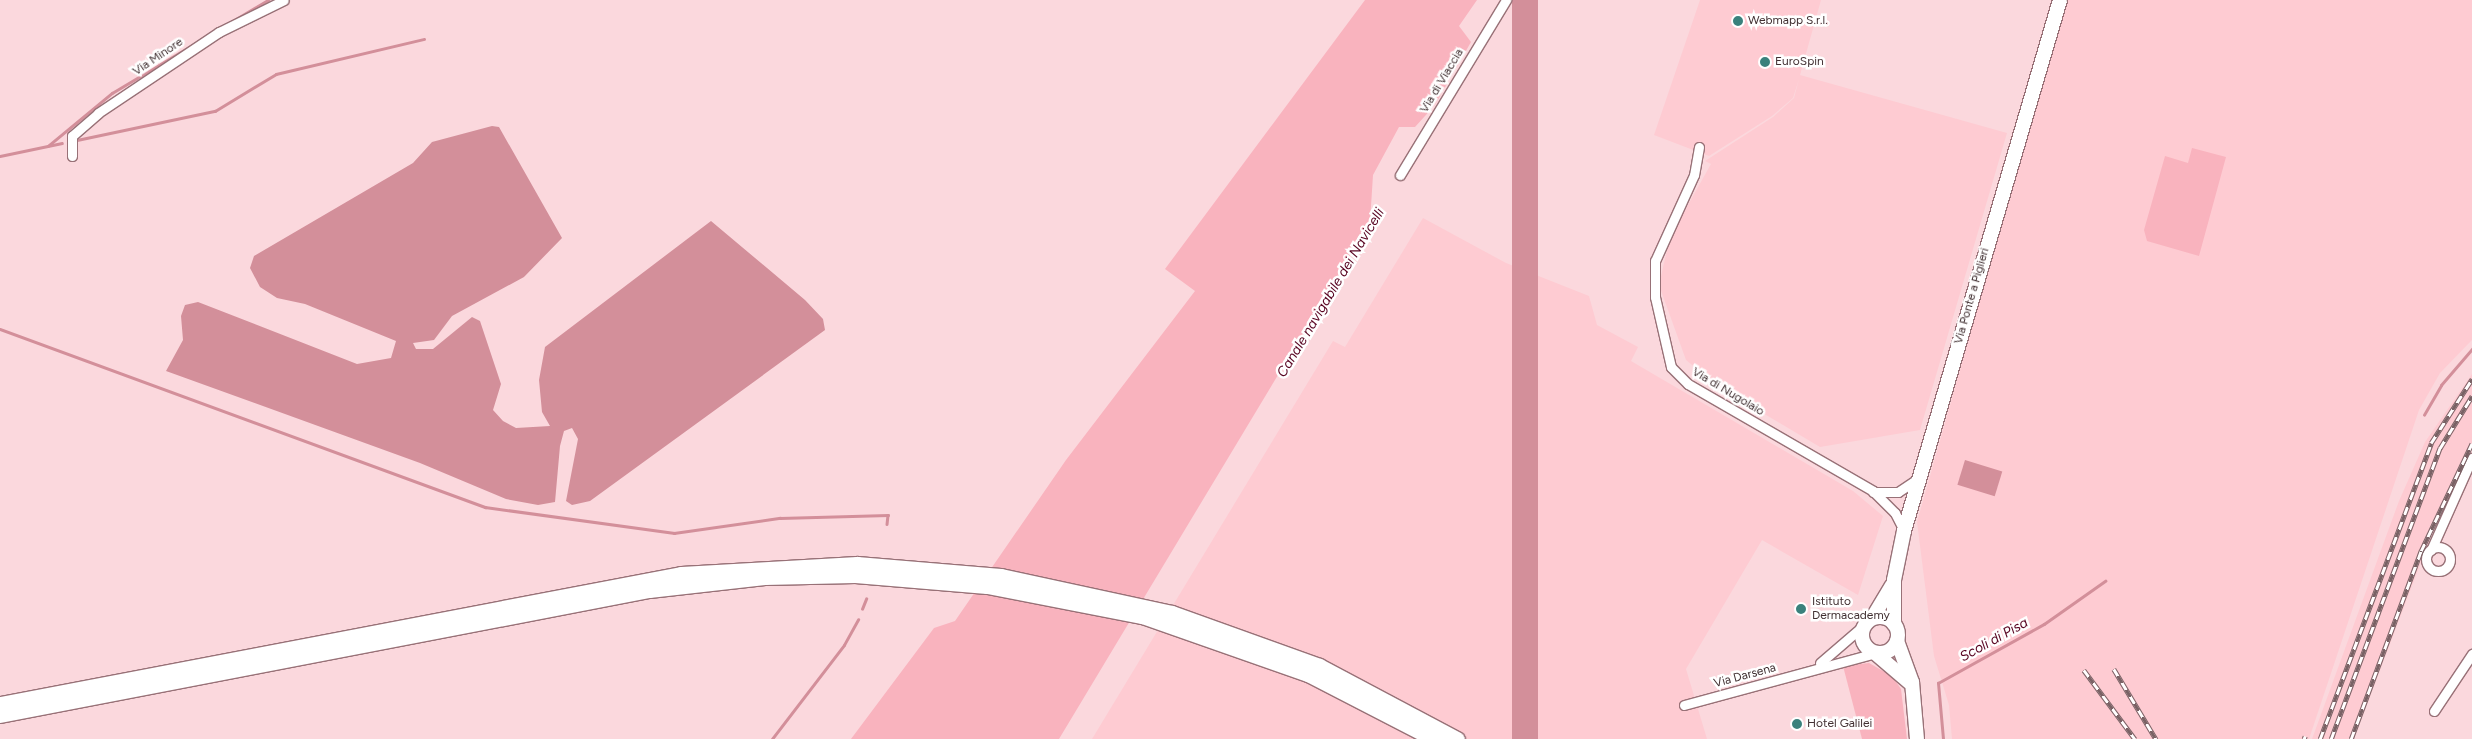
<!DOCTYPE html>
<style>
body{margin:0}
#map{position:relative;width:2472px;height:739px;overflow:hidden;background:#fbd8dd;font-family:Figtree,sans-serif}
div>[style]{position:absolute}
.built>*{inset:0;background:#fecbd2}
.green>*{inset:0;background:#f9b3be}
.water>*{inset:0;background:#d38f9a;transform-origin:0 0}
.stream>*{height:2.5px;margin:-1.25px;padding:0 1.25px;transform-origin:1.25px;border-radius:1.25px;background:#d38f9a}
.roads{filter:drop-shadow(1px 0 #987177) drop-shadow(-1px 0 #987177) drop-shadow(0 1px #987177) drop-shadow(0 -1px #987177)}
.street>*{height:9px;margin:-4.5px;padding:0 4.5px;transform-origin:4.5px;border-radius:4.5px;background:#fff}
.street>.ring{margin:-4.5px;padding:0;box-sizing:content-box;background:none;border:9px solid #fff;border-radius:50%}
.primary>*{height:14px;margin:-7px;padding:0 7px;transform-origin:7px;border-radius:7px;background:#fff}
.primary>.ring{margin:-7px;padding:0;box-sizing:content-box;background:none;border:14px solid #fff;border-radius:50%}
.highway>*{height:15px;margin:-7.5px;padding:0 7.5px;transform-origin:7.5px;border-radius:7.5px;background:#fff}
.rail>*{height:4.5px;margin-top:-2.25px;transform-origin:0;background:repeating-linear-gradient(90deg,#fff 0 8px,#796265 0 16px);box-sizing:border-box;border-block:1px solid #796265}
.dots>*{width:14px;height:14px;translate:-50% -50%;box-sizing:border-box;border:2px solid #fff;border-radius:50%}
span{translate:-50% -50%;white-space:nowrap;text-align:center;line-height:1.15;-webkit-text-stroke:5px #fff;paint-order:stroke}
.poi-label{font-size:12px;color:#413032}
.left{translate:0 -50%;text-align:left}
.street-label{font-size:12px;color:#413032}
.water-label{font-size:14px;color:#580421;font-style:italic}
</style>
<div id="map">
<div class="built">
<i style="clip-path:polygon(1700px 0,1821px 0,1800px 75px,2007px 133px,1920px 430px,1820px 447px,1719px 387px,1686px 360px,1659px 285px,1670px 237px,1711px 164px,1705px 161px,1773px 117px,1794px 98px,1799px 79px,1793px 98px,1772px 116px,1709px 156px,1654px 135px)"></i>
<i style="clip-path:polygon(2065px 0,2472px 0,2472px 340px,2440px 373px,2419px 410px,2309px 739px,1952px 739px,1949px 705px,1934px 656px,1917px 522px)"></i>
<i style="clip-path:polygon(1423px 218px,1506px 263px,1589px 296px,1597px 325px,1638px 347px,1631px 361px,1853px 491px,1883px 516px,1858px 595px,1762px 540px,1686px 669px,1707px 739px,1092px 739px,1333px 341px,1345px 347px)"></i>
<i style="clip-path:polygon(2472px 374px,2472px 448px,2440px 512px,2354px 739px,2312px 739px,2399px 501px,2425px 442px)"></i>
</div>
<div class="green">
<i style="clip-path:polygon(1365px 0,1477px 0,1459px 26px,1471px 42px,1435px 105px,1415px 127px,1399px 127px,1373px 175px,1370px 222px,1059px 739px,851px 739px,934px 628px,955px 621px,1066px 460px,1195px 291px,1165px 269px)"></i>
<i style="clip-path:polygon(2192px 148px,2226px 157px,2199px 256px,2147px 241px,2144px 230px,2165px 156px,2188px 163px)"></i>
<i style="clip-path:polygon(1869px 663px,1892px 676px,1901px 689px,1907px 739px,1862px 739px,1843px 666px)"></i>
</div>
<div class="water">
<i style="left:1512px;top:0;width:26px;height:864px"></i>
<i style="clip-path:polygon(492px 126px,499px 127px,562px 238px,524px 277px,452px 316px,434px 340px,413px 343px,416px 349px,433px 349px,472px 317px,480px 321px,501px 384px,493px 410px,503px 421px,516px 428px,550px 426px,542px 412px,539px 380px,545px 347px,711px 221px,805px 300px,823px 319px,825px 330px,590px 501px,572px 505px,566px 501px,578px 439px,572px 428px,564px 431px,560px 446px,555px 502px,538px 505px,506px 499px,420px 463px,166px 371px,183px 340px,181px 316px,185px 305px,198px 302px,357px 364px,391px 358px,396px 341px,305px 304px,277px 298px,260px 287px,250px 268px,254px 256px,413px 163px,432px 142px)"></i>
<i style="left:1965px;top:460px;width:39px;height:26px;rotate:17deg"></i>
</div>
<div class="stream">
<i style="left:77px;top:140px;width:141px;rotate:-11.9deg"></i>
<i style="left:215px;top:111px;width:71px;rotate:-31.2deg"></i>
<i style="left:276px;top:74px;width:152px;rotate:-13.3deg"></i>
<i style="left:48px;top:146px;width:83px;rotate:-39.6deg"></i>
<i style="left:112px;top:93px;width:182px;rotate:-30.8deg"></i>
<i style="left:0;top:156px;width:63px;rotate:-11.8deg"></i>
<i style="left:0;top:329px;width:517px;rotate:20.15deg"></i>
<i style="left:485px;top:507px;width:191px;rotate:7.8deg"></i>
<i style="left:674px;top:533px;width:107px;rotate:-8.1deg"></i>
<i style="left:780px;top:518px;width:108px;rotate:-1.6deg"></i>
<i style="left:888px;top:515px;width:9px;rotate:96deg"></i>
<i style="left:2424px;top:415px;width:34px;rotate:-60deg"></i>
<i style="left:2441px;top:385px;width:48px;rotate:-49.3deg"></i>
<i style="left:862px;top:609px;width:11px;rotate:-68deg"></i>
<i style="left:772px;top:739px;width:118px;rotate:-52.5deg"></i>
<i style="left:844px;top:645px;width:29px;rotate:-61deg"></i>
<i style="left:1943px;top:739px;width:56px;rotate:-95.1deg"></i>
<i style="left:1938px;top:683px;width:121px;rotate:-29.1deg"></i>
<i style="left:2044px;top:624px;width:75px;rotate:-35.2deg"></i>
</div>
<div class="roads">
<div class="street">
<i style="left:1699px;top:147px;width:28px;rotate:100deg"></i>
<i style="left:1694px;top:175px;width:94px;rotate:114.4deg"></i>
<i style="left:1655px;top:261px;width:36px;rotate:90deg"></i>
<i style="left:1655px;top:297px;width:72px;rotate:77.1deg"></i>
<i style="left:1671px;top:367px;width:24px;rotate:45deg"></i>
<i style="left:1688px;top:384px;width:214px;rotate:30deg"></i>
<i style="left:1873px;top:491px;width:31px;rotate:45deg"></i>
<i style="left:1895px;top:513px;width:20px;rotate:63deg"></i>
<i style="left:72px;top:156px;width:20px;rotate:-90deg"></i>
<i style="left:72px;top:136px;width:35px;rotate:-41deg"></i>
<i style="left:98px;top:113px;width:146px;rotate:-33.8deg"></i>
<i style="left:219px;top:32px;width:72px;rotate:-26.2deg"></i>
<i style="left:1400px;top:175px;width:205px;rotate:-58.8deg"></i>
<i style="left:1873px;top:492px;width:25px"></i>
<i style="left:1898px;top:492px;width:27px;rotate:-34deg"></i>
<i class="ring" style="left:2426px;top:547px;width:15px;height:15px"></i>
<i style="left:2431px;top:550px;width:101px;rotate:-66deg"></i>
<i style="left:1820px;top:663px;width:58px;rotate:-40.8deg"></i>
<i style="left:1684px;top:705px;width:198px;rotate:-15.2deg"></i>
<i style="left:2434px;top:711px;width:69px;rotate:-56.3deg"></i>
</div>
<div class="primary">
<i class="ring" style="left:1862px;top:617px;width:22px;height:22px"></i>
<i style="left:1873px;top:617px;width:37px;rotate:-59deg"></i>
<i style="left:1894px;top:624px;width:44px;rotate:-90deg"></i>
<i style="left:1894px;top:580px;width:50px;rotate:-78.5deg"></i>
<i style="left:1904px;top:531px;width:553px;rotate:-73.63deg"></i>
<i style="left:1897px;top:641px;width:44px;rotate:69.9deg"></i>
<i style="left:1912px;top:682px;width:57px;rotate:85deg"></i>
<i style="left:1875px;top:653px;width:45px;rotate:40.5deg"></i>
</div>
<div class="highway">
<i style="left:0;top:704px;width:693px;rotate:-10.81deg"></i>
<i style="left:681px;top:574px;width:176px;rotate:-3.3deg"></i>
<i style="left:857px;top:564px;width:144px;rotate:4.8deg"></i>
<i style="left:1001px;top:576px;width:175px;rotate:12.2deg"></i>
<i style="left:1172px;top:613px;width:156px;rotate:19.8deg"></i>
<i style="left:1319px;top:666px;width:156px;rotate:27.9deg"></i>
<i style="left:0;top:715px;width:661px;rotate:-10.9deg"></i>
<i style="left:649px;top:590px;width:116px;rotate:-6.4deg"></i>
<i style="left:764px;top:577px;width:91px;rotate:-1.3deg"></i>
<i style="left:855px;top:575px;width:132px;rotate:4.8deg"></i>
<i style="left:987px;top:586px;width:158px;rotate:11deg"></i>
<i style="left:1142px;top:616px;width:176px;rotate:19.3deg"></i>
<i style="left:1308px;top:674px;width:142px;rotate:27.3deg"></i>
</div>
</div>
<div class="rail">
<i style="left:2114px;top:669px;width:82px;rotate:59deg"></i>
<i style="left:2084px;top:670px;width:86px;rotate:53.5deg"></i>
<i style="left:2304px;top:739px;width:3px;rotate:-72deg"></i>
<i style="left:2320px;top:739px;width:316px;rotate:-69.4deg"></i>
<i style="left:2431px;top:443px;width:76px;rotate:-57.4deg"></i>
<i style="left:2331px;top:739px;width:311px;rotate:-69.5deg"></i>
<i style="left:2440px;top:448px;width:61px;rotate:-58.4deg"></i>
<i style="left:2351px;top:739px;width:201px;rotate:-69.6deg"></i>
<i style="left:2421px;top:551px;width:119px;rotate:-64.7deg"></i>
</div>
<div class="dots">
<i style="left:1738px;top:21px;background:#3a817c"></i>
<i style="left:1765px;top:62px;background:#3a817c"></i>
<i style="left:1801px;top:609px;background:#3a817c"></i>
<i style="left:1797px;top:724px;background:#3a817c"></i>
</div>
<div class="poi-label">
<span class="left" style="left:1748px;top:21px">Webmapp S.r.l.</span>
<span class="left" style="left:1775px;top:62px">EuroSpin</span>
<span class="left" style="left:1812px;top:609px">Istituto<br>Dermacademy</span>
<span class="left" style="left:1807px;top:724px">Hotel Galilei</span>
</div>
<div class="street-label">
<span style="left:158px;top:57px;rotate:-34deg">Via Minore</span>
<span style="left:1442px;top:81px;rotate:-59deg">Via di Viaccia</span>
<span style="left:1972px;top:296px;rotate:-74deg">Via Ponte a Piglieri</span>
<span style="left:1728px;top:392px;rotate:31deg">Via di Nugolaio</span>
<span style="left:1745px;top:676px;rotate:-15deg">Via Darsena</span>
</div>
<div class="water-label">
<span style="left:1331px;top:293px;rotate:-59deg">Canale navigabile dei Navicelli</span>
<span style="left:1994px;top:640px;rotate:-29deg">Scoli di Pisa</span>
</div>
</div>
